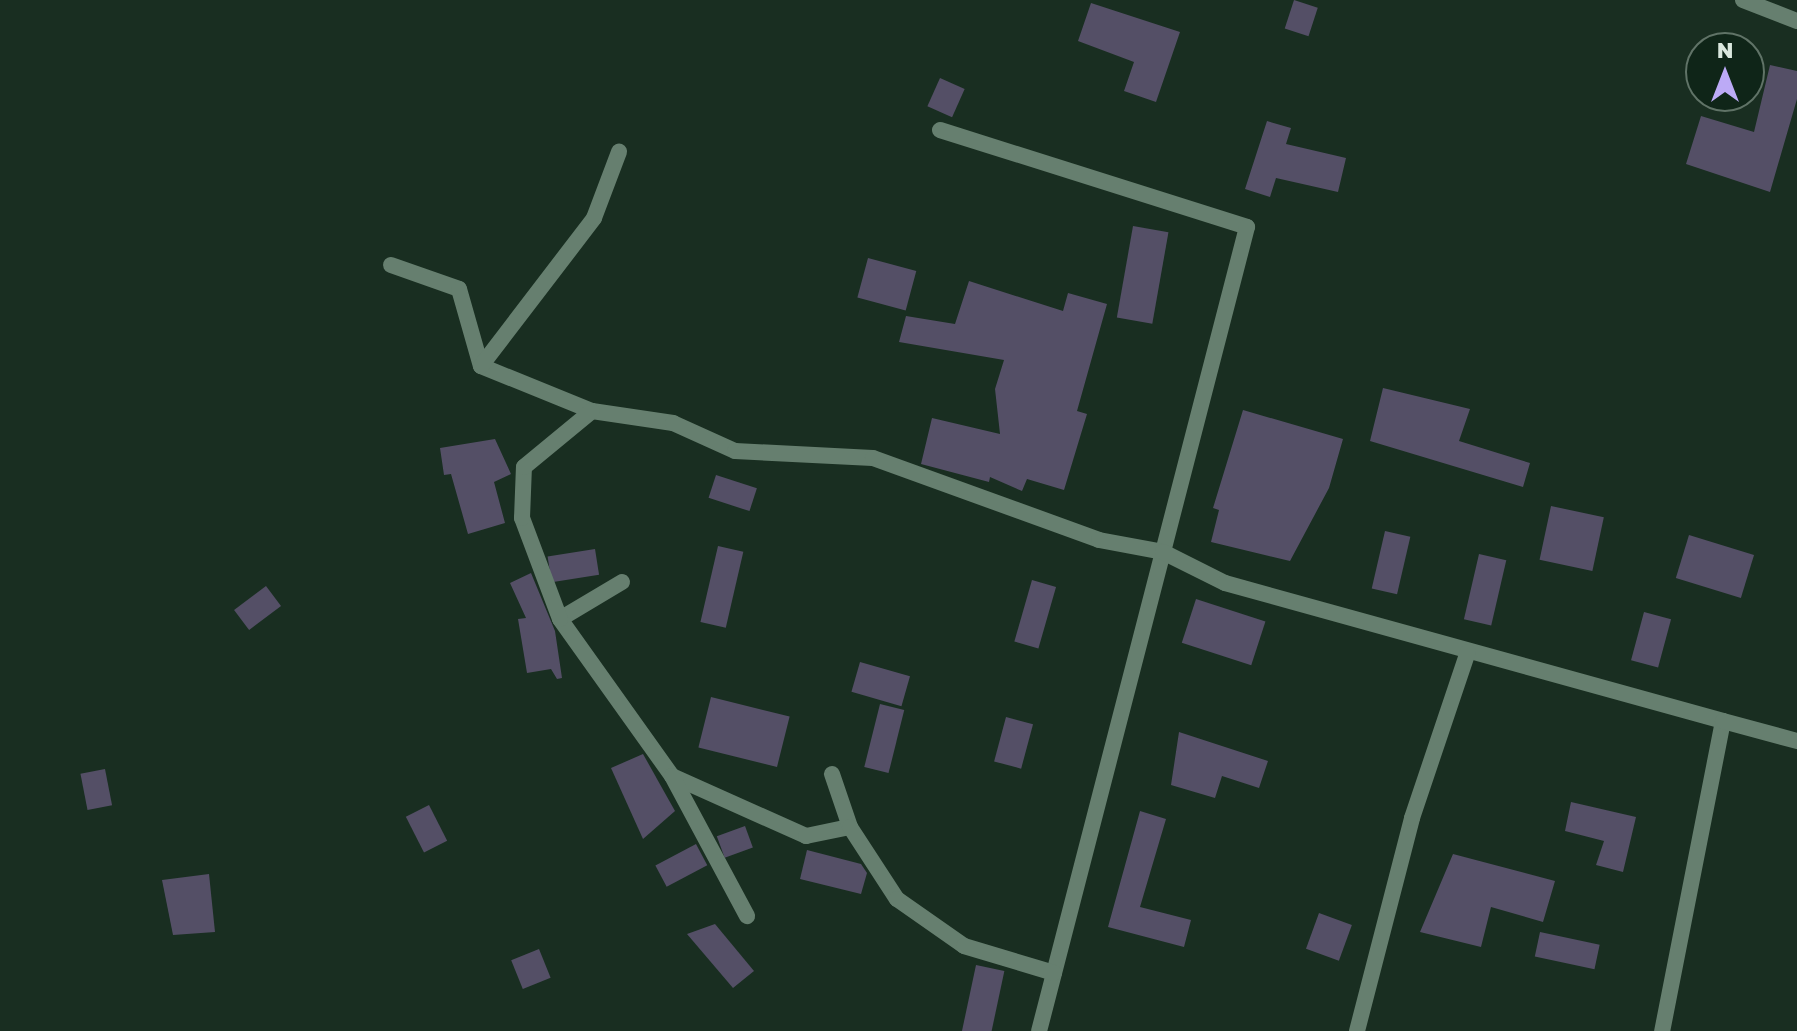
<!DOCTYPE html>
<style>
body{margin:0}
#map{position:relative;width:1797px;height:1031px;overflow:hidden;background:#192e21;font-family:"Golos Text",sans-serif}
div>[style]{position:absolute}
.building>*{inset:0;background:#544f66;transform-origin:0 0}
.street>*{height:16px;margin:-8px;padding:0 8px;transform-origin:8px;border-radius:8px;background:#667f6f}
span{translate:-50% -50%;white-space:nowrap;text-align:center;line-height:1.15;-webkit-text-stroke:7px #0f2518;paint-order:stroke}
.north{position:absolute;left:1685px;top:32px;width:80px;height:80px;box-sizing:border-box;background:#0f2518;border:2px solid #607367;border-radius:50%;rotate:0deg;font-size:22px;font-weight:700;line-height:32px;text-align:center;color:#dae7de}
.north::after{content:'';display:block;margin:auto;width:28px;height:36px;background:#bcaaf6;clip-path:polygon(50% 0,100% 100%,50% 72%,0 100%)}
</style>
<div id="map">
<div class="building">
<i style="left:1294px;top:0;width:25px;height:30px;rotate:18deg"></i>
<i style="clip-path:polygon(1091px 3px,1180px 32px,1156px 102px,1124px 91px,1134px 62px,1078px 41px)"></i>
<i style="clip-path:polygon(1770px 65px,1797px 71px,1797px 99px,1770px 192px,1686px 164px,1701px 116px,1754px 132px)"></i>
<i style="left:940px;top:78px;width:27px;height:31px;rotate:24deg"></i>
<i style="clip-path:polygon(1267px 121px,1291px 128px,1286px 144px,1346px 158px,1338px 192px,1276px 178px,1270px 197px,1245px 189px)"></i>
<i style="left:1133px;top:226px;width:36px;height:93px;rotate:10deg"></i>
<i style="left:868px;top:258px;width:50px;height:41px;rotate:15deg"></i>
<i style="clip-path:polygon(969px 281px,1063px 311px,1068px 293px,1107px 304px,1077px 411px,1087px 414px,1064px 490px,1027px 479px,1022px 491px,990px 477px,989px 482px,921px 464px,932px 418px,1000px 434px,995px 389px,1004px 360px,899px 342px,906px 316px,955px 324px)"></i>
<i style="clip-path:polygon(1383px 388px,1470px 409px,1459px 441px,1530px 463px,1523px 487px,1370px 441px)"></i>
<i style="clip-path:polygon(1243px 410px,1343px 439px,1329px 488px,1290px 561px,1211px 542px,1219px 510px,1213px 508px)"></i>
<i style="clip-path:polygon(495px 439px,511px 474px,494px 482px,505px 523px,468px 534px,451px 474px,444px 475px,440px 448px)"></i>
<i style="left:716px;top:475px;width:43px;height:24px;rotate:18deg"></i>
<i style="left:1551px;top:506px;width:54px;height:55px;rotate:12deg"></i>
<i style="left:1385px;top:531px;width:26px;height:59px;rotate:13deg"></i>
<i style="left:1689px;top:535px;width:68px;height:45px;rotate:17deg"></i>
<i style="left:718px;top:546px;width:26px;height:78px;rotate:13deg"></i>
<i style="left:595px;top:549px;width:26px;height:48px;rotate:81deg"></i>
<i style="left:1479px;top:554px;width:28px;height:67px;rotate:13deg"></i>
<i style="clip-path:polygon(531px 573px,555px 631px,562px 678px,557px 679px,551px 669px,527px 673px,518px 619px,526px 618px,510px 583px)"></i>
<i style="left:1032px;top:580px;width:25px;height:64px;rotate:16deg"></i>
<i style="left:266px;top:586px;width:25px;height:40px;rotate:53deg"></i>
<i style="left:1196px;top:599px;width:73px;height:46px;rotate:18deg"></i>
<i style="left:1644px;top:612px;width:28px;height:50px;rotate:15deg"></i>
<i style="left:860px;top:662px;width:52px;height:31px;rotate:16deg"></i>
<i style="left:711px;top:697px;width:81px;height:52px;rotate:14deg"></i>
<i style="left:880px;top:704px;width:25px;height:65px;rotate:14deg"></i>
<i style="left:1006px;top:717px;width:28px;height:46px;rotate:15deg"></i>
<i style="clip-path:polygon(1179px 732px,1268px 761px,1259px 788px,1222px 776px,1215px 798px,1171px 785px)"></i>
<i style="clip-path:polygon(643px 754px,675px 811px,643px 839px,611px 768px)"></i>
<i style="left:105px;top:769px;width:37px;height:25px;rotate:79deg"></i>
<i style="clip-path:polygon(1571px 802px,1636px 817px,1623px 872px,1596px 865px,1604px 841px,1565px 831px)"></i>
<i style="left:429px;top:805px;width:40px;height:26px;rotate:63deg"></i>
<i style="clip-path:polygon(1140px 811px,1166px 819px,1140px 907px,1191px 920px,1184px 947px,1108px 927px)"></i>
<i style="left:745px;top:826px;width:23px;height:30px;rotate:70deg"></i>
<i style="left:696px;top:844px;width:24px;height:46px;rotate:62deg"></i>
<i style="clip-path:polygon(807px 850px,861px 864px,867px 873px,861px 894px,800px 879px)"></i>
<i style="clip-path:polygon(1453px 854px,1555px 881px,1543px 922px,1491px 907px,1481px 947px,1420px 932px)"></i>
<i style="clip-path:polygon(209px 874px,215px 932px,173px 935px,162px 880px)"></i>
<i style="left:1319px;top:913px;width:35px;height:38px;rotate:20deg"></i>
<i style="clip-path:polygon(715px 924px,754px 971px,733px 988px,687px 934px)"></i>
<i style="left:1540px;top:932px;width:61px;height:25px;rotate:12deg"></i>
<i style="left:539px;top:949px;width:31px;height:30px;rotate:68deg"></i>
<i style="left:976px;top:965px;width:29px;height:68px;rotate:12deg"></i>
</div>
<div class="street">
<i style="left:1743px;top:0;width:58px;rotate:21.3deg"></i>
<i style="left:940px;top:130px;width:322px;rotate:17.5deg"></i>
<i style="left:1247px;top:227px;width:830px;rotate:104.5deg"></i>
<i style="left:391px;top:265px;width:72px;rotate:19.4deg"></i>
<i style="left:459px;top:289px;width:80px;rotate:74.1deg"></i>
<i style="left:481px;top:366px;width:120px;rotate:22.1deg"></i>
<i style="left:592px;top:411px;width:82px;rotate:8.4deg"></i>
<i style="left:673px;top:423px;width:68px;rotate:24.3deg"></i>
<i style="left:735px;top:451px;width:138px;rotate:2.9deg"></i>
<i style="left:873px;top:458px;width:240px;rotate:19.9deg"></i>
<i style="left:1099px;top:540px;width:65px;rotate:10.6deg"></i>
<i style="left:1163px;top:552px;width:69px;rotate:26.6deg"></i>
<i style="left:1225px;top:583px;width:517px;rotate:15.49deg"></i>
<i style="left:1723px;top:721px;width:316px;rotate:101.1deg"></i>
<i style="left:481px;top:366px;width:186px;rotate:-52.6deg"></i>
<i style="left:594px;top:218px;width:71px;rotate:-69.3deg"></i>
<i style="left:622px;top:582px;width:72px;rotate:149.2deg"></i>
<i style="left:560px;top:619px;width:193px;rotate:54.5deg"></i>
<i style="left:672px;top:776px;width:147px;rotate:24.1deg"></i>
<i style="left:806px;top:836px;width:45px;rotate:-11.6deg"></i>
<i style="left:560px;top:619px;width:108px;rotate:-110.6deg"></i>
<i style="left:522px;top:518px;width:51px;rotate:-87.8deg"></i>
<i style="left:524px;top:467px;width:88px;rotate:-39.5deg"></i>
<i style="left:1723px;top:721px;width:77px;rotate:15.1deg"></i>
<i style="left:832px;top:774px;width:56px;rotate:71.2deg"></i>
<i style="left:850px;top:827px;width:86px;rotate:56.9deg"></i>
<i style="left:897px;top:899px;width:82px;rotate:35deg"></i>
<i style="left:964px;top:946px;width:94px;rotate:16.7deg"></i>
<i style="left:672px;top:776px;width:159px;rotate:61.8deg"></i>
<i style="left:1357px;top:1031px;width:220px;rotate:-75.5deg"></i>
<i style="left:1412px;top:818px;width:175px;rotate:-71.4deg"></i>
</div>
<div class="north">N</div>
</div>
